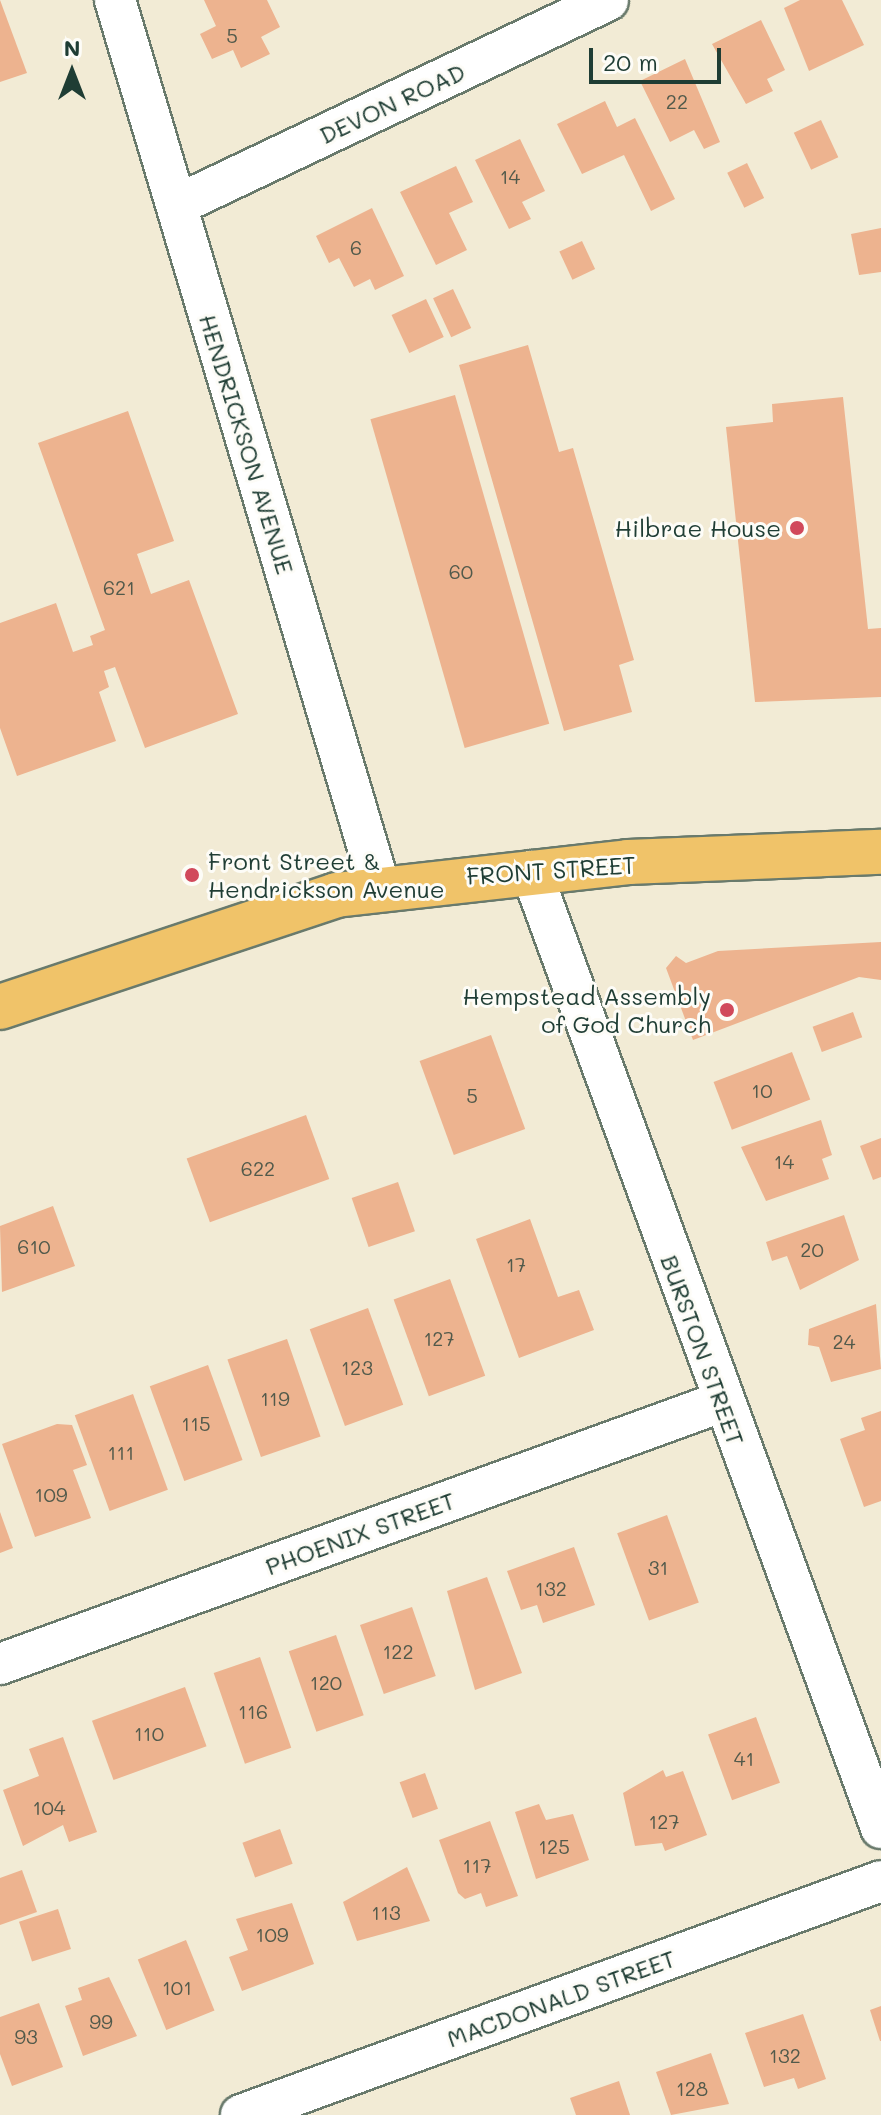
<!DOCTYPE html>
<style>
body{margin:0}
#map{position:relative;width:881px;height:2115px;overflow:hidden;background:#f2ebd5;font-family:Mali,sans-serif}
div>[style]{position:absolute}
.building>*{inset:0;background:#edb38f;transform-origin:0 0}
.roads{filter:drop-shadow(2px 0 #697a6c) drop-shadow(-2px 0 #697a6c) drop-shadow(0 2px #697a6c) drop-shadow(0 -2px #697a6c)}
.street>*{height:40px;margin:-20px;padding:0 20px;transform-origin:20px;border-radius:20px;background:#fff}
.primary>*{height:44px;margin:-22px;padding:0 22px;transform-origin:22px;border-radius:22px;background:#f0c369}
.dots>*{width:22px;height:22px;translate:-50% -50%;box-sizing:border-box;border:4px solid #fdfcf7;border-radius:50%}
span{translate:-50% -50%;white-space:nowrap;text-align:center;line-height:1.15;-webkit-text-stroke:6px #fdfcf7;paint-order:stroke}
.number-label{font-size:20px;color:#525a4b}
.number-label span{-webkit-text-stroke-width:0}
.street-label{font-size:24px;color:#1f3d34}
.poi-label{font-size:24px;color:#1f3d34}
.right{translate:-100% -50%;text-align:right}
.left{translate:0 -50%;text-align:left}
.north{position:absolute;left:32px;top:32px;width:80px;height:80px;-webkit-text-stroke:6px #fdfcf7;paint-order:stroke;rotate:0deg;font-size:22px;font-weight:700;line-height:32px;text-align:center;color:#1f3d34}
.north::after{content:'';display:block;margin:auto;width:28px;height:36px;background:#1f3d34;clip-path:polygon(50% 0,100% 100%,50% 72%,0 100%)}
.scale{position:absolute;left:589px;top:48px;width:132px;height:36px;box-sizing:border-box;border:4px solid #1f3d34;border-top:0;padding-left:10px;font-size:24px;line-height:28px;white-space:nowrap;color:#1f3d34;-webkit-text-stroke:6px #fdfcf7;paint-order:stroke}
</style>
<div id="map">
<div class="building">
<i style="clip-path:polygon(0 0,27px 73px,0 82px)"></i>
<i style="clip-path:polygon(204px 0,267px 0,280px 27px,261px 37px,270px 54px,241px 68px,233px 50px,212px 59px,200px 34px,216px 26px)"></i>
<i style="clip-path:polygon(800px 0,842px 0,864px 45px,809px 71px,784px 8px)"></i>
<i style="clip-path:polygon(761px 20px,785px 70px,767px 79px,773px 91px,746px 104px,712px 44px)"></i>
<i style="clip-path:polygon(685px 59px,720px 142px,704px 149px,694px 130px,670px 142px,640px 81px)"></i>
<i style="clip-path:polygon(605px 101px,617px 127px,635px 118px,675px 199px,651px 211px,624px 155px,582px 174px,557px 124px)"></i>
<i style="left:821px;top:120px;width:41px;height:30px;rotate:65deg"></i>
<i style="clip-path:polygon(520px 139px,545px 191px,522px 202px,531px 219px,509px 229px,475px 160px)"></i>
<i style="left:747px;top:163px;width:39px;height:22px;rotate:64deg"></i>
<i style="clip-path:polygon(456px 166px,473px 202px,449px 213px,467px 250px,436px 265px,400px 192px)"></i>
<i style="clip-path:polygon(372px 208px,404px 276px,375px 290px,370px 279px,354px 287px,339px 258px,329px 263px,316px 236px)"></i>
<i style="clip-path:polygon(881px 228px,881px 272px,859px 275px,851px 234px)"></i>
<i style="left:582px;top:241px;width:31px;height:25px;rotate:65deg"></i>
<i style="left:453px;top:289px;width:43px;height:22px;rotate:65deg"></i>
<i style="left:426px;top:299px;width:42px;height:38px;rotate:65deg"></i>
<i style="clip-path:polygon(528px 345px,559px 452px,573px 448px,634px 660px,619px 665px,632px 712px,564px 731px,459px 365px)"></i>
<i style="left:455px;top:395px;width:342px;height:88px;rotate:74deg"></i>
<i style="clip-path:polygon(843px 397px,868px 629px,881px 628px,881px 697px,755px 702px,726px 427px,773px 422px,772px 404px)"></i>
<i style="clip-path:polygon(128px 411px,174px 541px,137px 554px,151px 594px,189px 580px,238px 714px,145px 748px,115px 667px,104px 671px,109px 687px,99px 692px,116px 741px,17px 776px,0 728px,0 623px,56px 603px,73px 652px,93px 645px,90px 636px,105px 630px,38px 443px)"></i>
<i style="clip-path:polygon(881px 942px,881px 980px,859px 977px,693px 1040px,666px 968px,676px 956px,686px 963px,718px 951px)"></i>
<i style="left:853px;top:1012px;width:27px;height:43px;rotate:70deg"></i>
<i style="left:491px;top:1035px;width:100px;height:76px;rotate:70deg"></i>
<i style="left:792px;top:1052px;width:51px;height:84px;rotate:69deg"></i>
<i style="left:306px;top:1115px;width:68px;height:127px;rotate:70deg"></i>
<i style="clip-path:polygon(821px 1120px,832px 1155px,822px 1159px,829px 1179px,766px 1201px,741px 1147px)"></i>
<i style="clip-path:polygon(881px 1138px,881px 1177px,873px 1180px,860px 1146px)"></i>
<i style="left:398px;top:1182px;width:52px;height:49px;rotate:71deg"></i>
<i style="clip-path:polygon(53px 1206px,75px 1266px,2px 1292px,0 1226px)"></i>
<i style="clip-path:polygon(844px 1215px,859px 1260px,800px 1290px,787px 1256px,772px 1261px,766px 1242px)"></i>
<i style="clip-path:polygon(530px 1219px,558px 1297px,579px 1290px,594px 1330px,519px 1358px,476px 1239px)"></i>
<i style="left:450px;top:1279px;width:103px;height:60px;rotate:70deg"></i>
<i style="clip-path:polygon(876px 1304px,881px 1369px,831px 1382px,819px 1347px,808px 1345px,809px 1329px)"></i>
<i style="left:368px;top:1308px;width:103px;height:62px;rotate:70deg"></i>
<i style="left:287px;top:1339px;width:103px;height:63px;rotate:71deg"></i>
<i style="left:208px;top:1365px;width:101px;height:62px;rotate:70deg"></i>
<i style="left:133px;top:1394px;width:102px;height:62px;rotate:70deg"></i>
<i style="clip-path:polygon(881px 1411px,881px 1501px,864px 1507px,840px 1439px,865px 1430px,861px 1418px)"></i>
<i style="clip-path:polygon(57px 1424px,72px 1425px,87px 1465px,73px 1470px,91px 1518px,35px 1537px,2px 1444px)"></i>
<i style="clip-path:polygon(0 1512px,13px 1548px,0 1553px)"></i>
<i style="left:667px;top:1515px;width:93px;height:53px;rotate:70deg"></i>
<i style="clip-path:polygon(574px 1547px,595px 1605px,543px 1623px,537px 1605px,521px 1610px,507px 1571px)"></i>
<i style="clip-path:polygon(487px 1577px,522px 1673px,475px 1690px,447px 1591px)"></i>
<i style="left:412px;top:1607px;width:73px;height:55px;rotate:71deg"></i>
<i style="left:336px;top:1635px;width:85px;height:50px;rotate:71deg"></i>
<i style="left:260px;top:1657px;width:96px;height:49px;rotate:71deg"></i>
<i style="left:185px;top:1687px;width:63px;height:99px;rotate:70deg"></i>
<i style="left:756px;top:1717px;width:70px;height:51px;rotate:70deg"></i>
<i style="clip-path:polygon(63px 1737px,97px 1832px,69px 1842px,63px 1825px,23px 1846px,3px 1790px,39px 1776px,29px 1749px)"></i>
<i style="clip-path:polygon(663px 1770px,666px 1777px,683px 1771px,707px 1835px,665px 1851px,662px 1843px,635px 1846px,623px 1793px)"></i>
<i style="left:425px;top:1773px;width:38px;height:27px;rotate:70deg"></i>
<i style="clip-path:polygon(539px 1804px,546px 1820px,573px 1814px,589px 1860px,536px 1879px,515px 1812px)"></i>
<i style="clip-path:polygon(490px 1821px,518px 1896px,486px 1907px,481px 1893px,465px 1899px,458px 1893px,439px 1840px)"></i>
<i style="left:280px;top:1829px;width:37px;height:40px;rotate:70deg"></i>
<i style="clip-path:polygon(407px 1867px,430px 1921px,357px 1941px,343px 1902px)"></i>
<i style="clip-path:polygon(22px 1870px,37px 1912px,0 1925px,0 1878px)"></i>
<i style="clip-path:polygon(292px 1903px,314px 1964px,242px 1991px,229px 1957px,248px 1950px,236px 1919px)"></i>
<i style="left:58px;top:1909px;width:42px;height:41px;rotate:72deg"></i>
<i style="left:186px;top:1940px;width:76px;height:52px;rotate:68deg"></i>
<i style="clip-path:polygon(109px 1977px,137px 2036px,83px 2056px,65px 2006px,82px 2000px,78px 1988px)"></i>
<i style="clip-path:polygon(39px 2003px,63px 2067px,12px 2086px,0 2054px,0 2017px)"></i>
<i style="clip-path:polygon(881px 2006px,881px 2041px,880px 2041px,870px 2010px)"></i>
<i style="clip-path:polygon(803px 2014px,826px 2079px,798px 2089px,794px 2078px,764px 2087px,745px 2033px)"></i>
<i style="clip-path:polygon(711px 2053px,729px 2104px,671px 2115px,656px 2072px)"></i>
<i style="clip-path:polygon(619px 2081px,630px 2115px,576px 2115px,570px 2098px)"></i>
</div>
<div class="roads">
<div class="street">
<i style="left:115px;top:0;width:927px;rotate:73.38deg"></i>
<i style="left:177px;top:205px;width:477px;rotate:-25.4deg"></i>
<i style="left:531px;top:871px;width:1019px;rotate:69.91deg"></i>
<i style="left:0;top:1664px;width:767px;rotate:-19.97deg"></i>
<i style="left:241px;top:2115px;width:681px;rotate:-20.08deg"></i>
</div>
<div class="primary">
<i style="left:0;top:1007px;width:354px;rotate:-18.4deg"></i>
<i style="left:336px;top:895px;width:294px;rotate:-6.4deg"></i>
<i style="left:628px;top:862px;width:253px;rotate:-2.3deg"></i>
</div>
</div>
<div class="dots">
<i style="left:797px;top:528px;background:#d1495b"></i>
<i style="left:192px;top:875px;background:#d1495b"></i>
<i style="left:727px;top:1010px;background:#d1495b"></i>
</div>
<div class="number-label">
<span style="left:232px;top:35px">5</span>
<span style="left:677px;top:101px">22</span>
<span style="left:510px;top:176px">14</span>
<span style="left:356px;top:247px">6</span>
<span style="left:461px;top:571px">60</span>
<span style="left:119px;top:587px">621</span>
<span style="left:762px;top:1090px">10</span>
<span style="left:472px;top:1095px">5</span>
<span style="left:784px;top:1161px">14</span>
<span style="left:258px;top:1168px">622</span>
<span style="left:34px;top:1246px">610</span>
<span style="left:812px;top:1249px">20</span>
<span style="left:516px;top:1264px">17</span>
<span style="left:439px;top:1338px">127</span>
<span style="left:844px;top:1341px">24</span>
<span style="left:357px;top:1367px">123</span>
<span style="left:275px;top:1398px">119</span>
<span style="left:196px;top:1423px">115</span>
<span style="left:121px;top:1452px">111</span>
<span style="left:51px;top:1494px">109</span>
<span style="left:658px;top:1567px">31</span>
<span style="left:551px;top:1588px">132</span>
<span style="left:398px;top:1651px">122</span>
<span style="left:326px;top:1682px">120</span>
<span style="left:253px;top:1711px">116</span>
<span style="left:149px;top:1733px">110</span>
<span style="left:744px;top:1758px">41</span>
<span style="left:49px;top:1807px">104</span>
<span style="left:664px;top:1821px">127</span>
<span style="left:554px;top:1846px">125</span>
<span style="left:477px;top:1865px">117</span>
<span style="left:386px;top:1912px">113</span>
<span style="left:272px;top:1934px">109</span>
<span style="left:177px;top:1987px">101</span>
<span style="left:101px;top:2021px">99</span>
<span style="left:26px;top:2036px">93</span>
<span style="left:785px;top:2055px">132</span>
<span style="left:692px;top:2088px">128</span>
</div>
<div class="street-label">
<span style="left:392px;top:103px;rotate:-25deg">DEVON ROAD</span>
<span style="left:247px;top:444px;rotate:73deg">HENDRICKSON AVENUE</span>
<span style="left:551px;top:870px;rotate:-4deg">FRONT STREET</span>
<span style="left:703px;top:1350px;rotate:70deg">BURSTON STREET</span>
<span style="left:360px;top:1533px;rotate:-20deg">PHOENIX STREET</span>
<span style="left:561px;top:1998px;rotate:-20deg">MACDONALD STREET</span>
</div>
<div class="poi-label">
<span class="right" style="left:781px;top:528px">Hilbrae House</span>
<span class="left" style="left:208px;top:875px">Front Street &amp;<br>Hendrickson Avenue</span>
<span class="right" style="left:711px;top:1010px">Hempstead Assembly<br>of God Church</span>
</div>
<div class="north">N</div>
<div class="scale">20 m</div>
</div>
